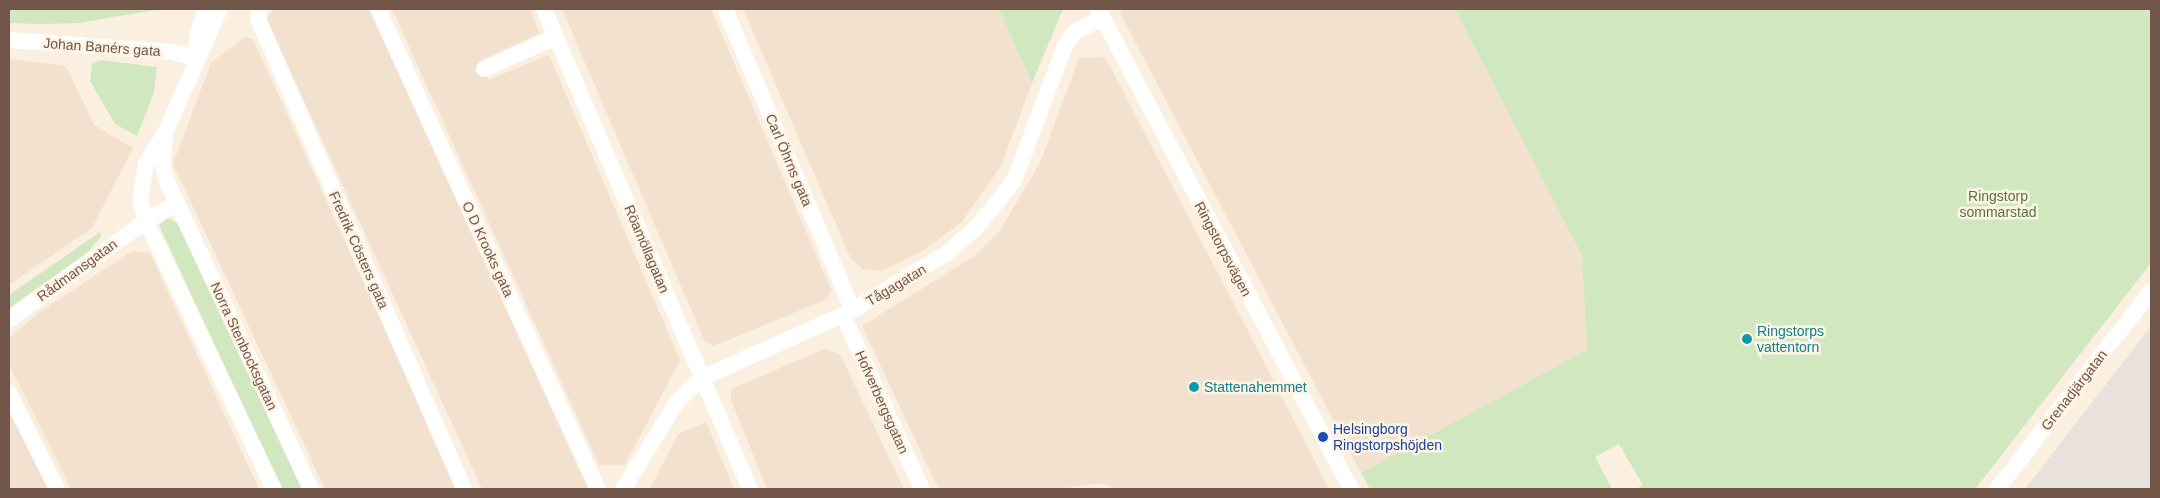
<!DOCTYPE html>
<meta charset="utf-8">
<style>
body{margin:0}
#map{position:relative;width:2160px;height:498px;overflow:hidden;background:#fbefdf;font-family:Arial,sans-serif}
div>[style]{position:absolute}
.residential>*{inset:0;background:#f2e1ce}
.industrial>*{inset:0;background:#e9e1db}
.green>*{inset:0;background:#d1e7bf}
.minor>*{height:16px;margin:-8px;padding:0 8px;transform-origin:8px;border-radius:8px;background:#fff}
.dots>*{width:14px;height:14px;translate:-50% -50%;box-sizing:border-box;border:2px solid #fef4e5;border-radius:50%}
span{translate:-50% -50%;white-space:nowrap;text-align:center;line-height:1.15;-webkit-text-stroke:5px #fef4e5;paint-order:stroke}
.street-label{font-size:14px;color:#705548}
.park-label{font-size:14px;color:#527641}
.culture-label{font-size:14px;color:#0d838f}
.left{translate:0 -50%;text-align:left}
.transit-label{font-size:14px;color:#164399}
.frame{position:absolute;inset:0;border:10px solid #705548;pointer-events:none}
</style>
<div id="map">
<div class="residential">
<i style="clip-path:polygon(273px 9px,369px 9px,588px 489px,482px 489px,267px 20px)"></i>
<i style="clip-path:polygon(392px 9px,530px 9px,540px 33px,480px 61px,488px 80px,549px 55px,680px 360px,625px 465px,599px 465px)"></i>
<i style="clip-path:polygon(562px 9px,711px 9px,831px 290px,827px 299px,714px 346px,705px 342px)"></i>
<i style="clip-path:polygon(743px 9px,999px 9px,1032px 83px,1001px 166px,961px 223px,924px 250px,882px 271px,862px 269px,851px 259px)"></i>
<i style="clip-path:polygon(1122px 9px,1455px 9px,1582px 256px,1587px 351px,1361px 473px,1120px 13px)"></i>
<i style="clip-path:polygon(245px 37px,253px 39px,457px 489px,325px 489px,173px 164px,211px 63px)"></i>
<i style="clip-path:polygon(1105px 57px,1246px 327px,1329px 489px,1116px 489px,1103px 483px,1058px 489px,939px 489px,934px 480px,862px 326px,973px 257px,1001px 229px,1040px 163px,1079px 58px)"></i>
<i style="clip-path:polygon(9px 59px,66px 66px,94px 125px,133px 148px,92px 228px,9px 285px)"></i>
<i style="clip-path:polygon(132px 251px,150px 253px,259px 489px,71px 489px,9px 365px,9px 338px,41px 311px)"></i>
<i style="clip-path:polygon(824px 349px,840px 354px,904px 489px,767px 489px,731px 400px,731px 389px)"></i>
<i style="clip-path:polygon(9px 410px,48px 489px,9px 489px)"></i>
<i style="clip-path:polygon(706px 422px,734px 489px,650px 489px,678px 434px)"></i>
</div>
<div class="industrial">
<i style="clip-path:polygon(2151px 326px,2151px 489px,2025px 489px)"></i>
</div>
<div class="green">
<i style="clip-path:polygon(9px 9px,161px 9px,79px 23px,41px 24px,9px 23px)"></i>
<i style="clip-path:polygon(999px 9px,1063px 9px,1032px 83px)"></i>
<i style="clip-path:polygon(1455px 9px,2151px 9px,2151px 263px,1975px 489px,1636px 489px,1643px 485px,1619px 444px,1595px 457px,1612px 489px,1370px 489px,1361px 473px,1587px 350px,1582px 256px)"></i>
<i style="clip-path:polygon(100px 60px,157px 67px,154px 92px,137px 136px,115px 124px,90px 81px,92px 64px)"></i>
<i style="clip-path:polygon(168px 218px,178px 223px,302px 489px,282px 489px,159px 225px)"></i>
<i style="clip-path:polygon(100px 232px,101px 236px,88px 252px,9px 308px,9px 295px)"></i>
</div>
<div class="minor">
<i style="left:220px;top:9px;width:136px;rotate:113.9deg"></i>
<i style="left:165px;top:133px;width:36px;rotate:122deg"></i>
<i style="left:146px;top:163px;width:38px;rotate:99deg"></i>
<i style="left:140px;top:201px;width:21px;rotate:73deg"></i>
<i style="left:146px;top:221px;width:297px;rotate:64.5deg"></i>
<i style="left:259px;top:9px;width:10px;rotate:96deg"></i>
<i style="left:258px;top:19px;width:513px;rotate:66.33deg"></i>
<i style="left:378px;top:9px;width:528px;rotate:65.38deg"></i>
<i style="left:544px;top:9px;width:522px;rotate:66.77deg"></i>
<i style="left:725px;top:9px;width:327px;rotate:67deg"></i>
<i style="left:1098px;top:9px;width:543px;rotate:62.21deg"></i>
<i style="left:9px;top:40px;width:162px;rotate:4.2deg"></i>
<i style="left:171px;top:52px;width:26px;rotate:13deg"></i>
<i style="left:196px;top:53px;width:21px;rotate:-85deg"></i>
<i style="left:198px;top:32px;width:24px;rotate:-71deg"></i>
<i style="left:484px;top:69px;width:79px;rotate:-24deg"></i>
<i style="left:165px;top:136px;width:31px;rotate:94deg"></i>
<i style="left:163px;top:167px;width:16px;rotate:75deg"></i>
<i style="left:167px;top:182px;width:339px;rotate:64.9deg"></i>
<i style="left:843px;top:315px;width:191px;rotate:65.6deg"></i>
<i style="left:9px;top:320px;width:169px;rotate:-35.9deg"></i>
<i style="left:146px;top:221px;width:36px;rotate:-30deg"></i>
<i style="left:9px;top:393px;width:107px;rotate:63.4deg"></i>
<i style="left:623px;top:489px;width:102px;rotate:-58.2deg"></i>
<i style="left:677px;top:402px;width:35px;rotate:-44deg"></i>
<i style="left:702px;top:378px;width:166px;rotate:-24.2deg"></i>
<i style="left:853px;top:310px;width:110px;rotate:-31.2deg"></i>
<i style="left:947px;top:253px;width:38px;rotate:-41deg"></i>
<i style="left:976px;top:228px;width:60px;rotate:-51deg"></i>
<i style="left:1014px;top:181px;width:145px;rotate:-69.4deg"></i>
<i style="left:1065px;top:45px;width:16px;rotate:-52deg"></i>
<i style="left:1075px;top:32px;width:31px;rotate:-27deg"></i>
<i style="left:1997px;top:489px;width:251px;rotate:-52.1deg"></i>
</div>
<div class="dots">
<i style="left:1747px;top:339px;background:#0f9aa8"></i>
<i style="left:1194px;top:387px;background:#0f9aa8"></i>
<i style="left:1323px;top:437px;background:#1a4fb4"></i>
</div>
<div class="street-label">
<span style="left:102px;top:47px;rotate:4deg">Johan Banérs gata</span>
<span style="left:789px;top:160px;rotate:67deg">Carl Öhrns gata</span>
<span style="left:488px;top:249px;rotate:65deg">O D Krooks gata</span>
<span style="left:647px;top:249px;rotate:67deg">Röamöllagatan</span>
<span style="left:1223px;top:249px;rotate:62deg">Ringstorpsvägen</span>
<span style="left:359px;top:250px;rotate:66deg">Fredrik Cösters gata</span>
<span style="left:77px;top:270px;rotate:-36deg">Rådmansgatan</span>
<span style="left:896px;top:285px;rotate:-31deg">Tågagatan</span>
<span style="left:244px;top:346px;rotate:65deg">Norra Stenbocksgatan</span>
<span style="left:2074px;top:390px;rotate:-52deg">Grenadjärgatan</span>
<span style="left:882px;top:402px;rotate:66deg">Hofverbergsgatan</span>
</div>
<div class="park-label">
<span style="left:1998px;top:204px">Ringstorp<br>sommarstad</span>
</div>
<div class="culture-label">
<span class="left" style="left:1757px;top:339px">Ringstorps<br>vattentorn</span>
<span class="left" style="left:1204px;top:387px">Stattenahemmet</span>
</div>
<div class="transit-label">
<span class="left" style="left:1333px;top:437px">Helsingborg<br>Ringstorpshöjden</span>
</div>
<div class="frame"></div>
</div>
